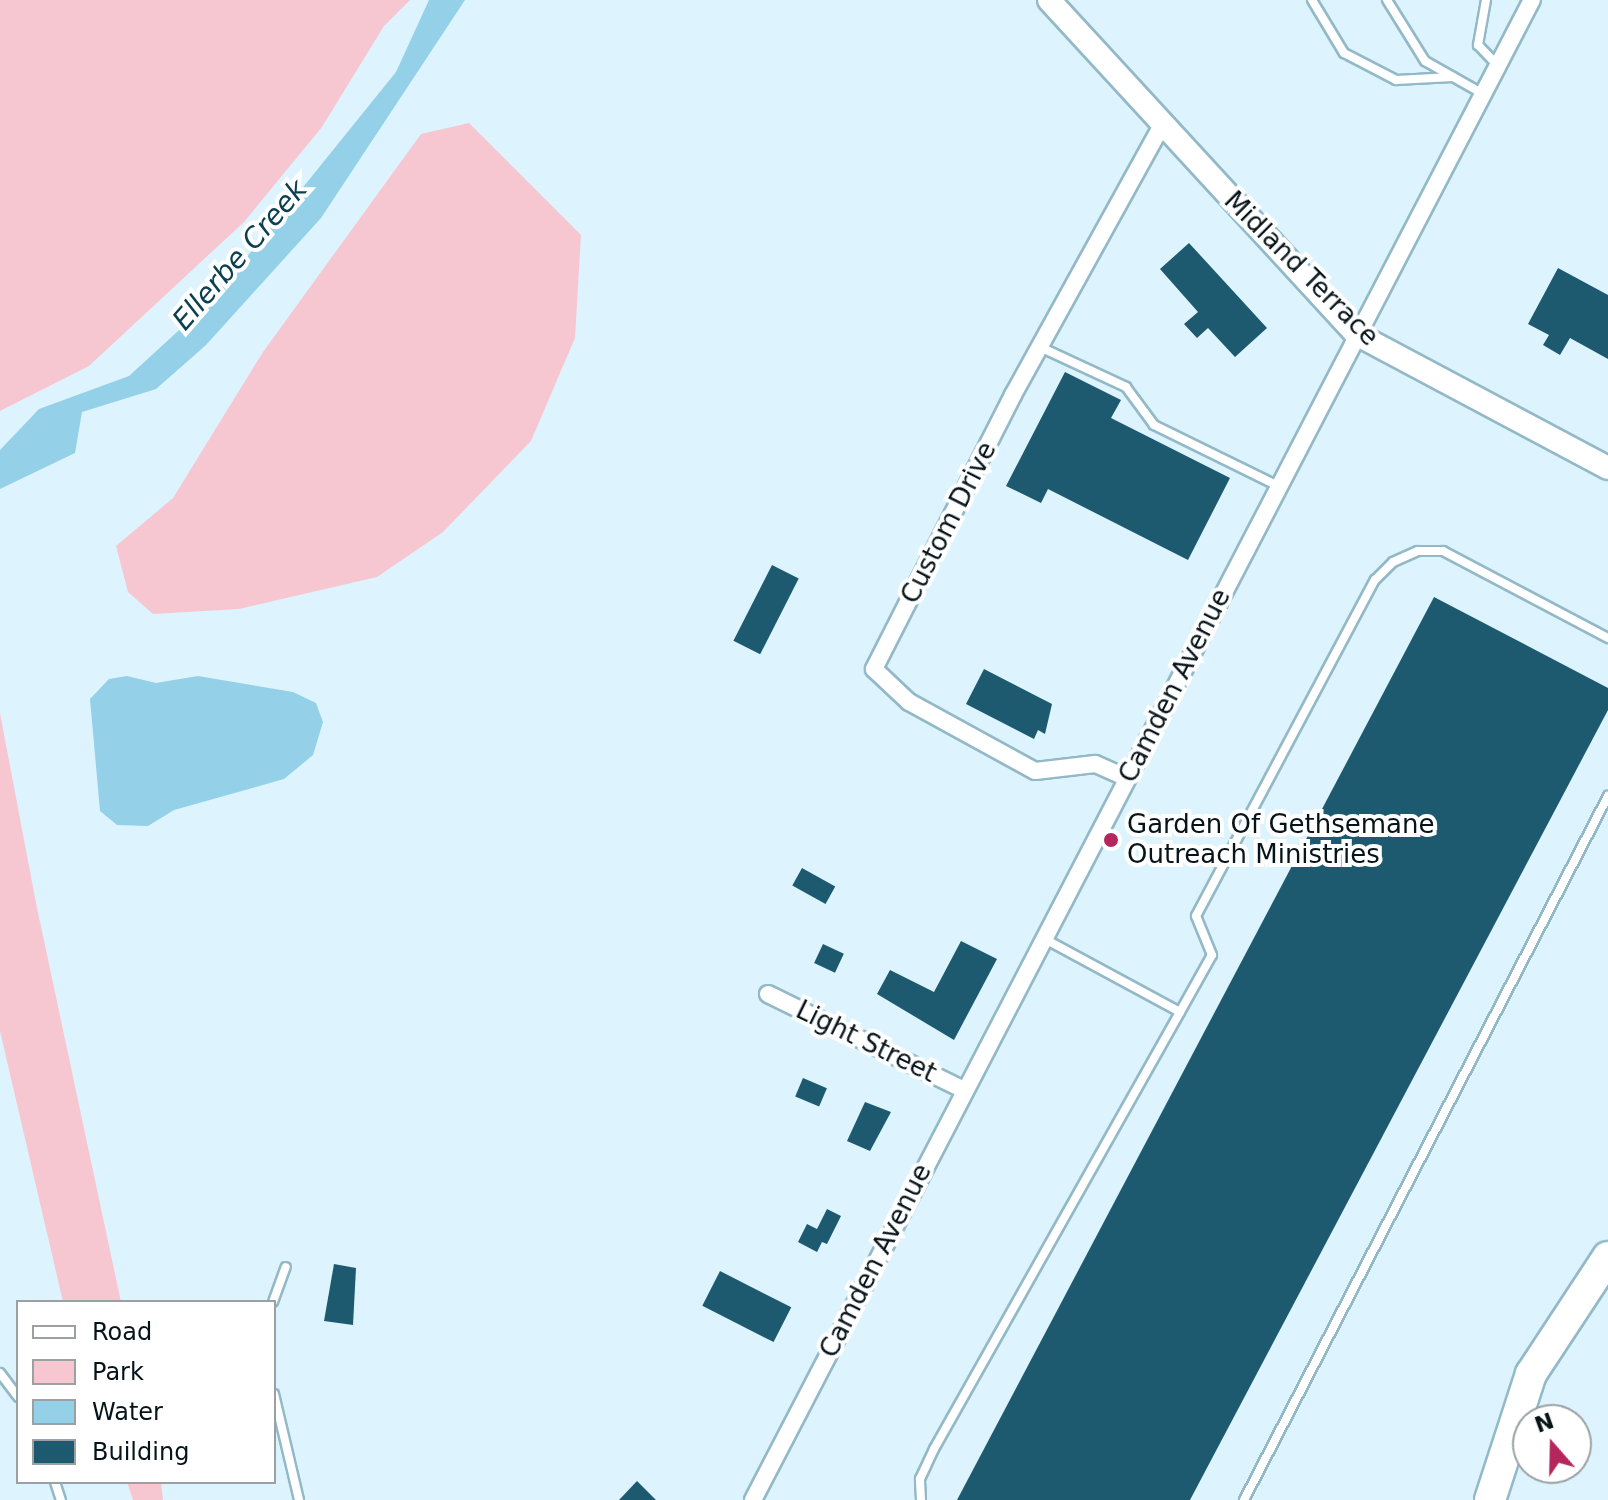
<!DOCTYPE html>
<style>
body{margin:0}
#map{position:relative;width:1608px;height:1500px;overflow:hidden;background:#ddf4fe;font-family:"DejaVu Sans",sans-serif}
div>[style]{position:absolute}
.green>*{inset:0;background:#f7c7d1}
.water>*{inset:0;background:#94d0e7}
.building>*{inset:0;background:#1d5a6f;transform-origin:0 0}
.roads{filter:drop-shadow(2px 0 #93b9c8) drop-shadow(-2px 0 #93b9c8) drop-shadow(0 2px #93b9c8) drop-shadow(0 -2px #93b9c8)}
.service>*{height:8px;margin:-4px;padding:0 4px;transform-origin:4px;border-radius:4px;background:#fff}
.minor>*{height:16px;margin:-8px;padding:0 8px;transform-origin:8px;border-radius:8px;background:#fff}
.tertiary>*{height:22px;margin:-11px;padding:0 11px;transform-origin:11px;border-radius:11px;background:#fff}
.motorway>*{height:30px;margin:-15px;padding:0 15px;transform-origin:15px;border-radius:15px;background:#fff}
.dots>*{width:22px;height:22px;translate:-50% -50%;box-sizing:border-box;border:4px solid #fff;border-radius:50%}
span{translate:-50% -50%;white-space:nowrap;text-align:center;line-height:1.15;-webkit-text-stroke:8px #fff;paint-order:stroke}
.street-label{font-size:26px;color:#061419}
.poi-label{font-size:26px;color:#061419}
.left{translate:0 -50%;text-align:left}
.water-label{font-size:28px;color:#0b4051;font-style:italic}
.legend{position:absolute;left:16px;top:1300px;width:260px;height:184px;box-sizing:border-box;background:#fff;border:2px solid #9ba1a3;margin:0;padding:10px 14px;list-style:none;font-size:24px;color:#061419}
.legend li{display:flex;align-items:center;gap:16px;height:40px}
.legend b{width:40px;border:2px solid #9ba1a3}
.north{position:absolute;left:1512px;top:1404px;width:80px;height:80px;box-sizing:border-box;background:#fff;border:2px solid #9ba1a3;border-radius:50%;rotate:340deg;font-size:22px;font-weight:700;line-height:32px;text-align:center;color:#061419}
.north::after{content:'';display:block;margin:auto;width:28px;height:36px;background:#b5275c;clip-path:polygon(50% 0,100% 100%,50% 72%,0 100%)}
</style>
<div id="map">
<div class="green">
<i style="clip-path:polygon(0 0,410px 0,384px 26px,322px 127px,244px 222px,89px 366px,0 411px)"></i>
<i style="clip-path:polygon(469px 123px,581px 235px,575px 338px,531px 441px,443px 532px,377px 577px,239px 609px,153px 614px,128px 592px,116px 546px,173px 498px,263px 352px,421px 134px)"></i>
<i style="clip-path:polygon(0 713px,36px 903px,121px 1302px,63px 1302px,0 1031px)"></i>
<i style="clip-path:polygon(127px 1482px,161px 1482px,163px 1500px,133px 1500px)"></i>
</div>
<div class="water">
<i style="clip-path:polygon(429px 0,465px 0,321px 218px,206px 345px,156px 389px,82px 412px,75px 453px,0 489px,0 450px,39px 409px,129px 376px,212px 300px,396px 72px)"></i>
<i style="clip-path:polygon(127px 676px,156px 683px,198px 676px,293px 692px,316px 703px,323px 722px,313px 755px,284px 779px,174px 810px,148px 826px,117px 825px,100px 811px,90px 699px,109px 679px)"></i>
</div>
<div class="building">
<i style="clip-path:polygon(1189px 243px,1267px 328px,1235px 357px,1208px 328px,1197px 338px,1184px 324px,1198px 312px,1160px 269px)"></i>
<i style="clip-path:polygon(1558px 268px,1608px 295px,1608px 359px,1570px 338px,1560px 355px,1543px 345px,1549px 335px,1528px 324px)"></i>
<i style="clip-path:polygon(1065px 372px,1121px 400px,1111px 418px,1230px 478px,1188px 560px,1048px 489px,1041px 503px,1006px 486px)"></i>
<i style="left:772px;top:565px;width:30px;height:85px;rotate:27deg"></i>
<i style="clip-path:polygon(1434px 597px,1608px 688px,1608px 710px,1190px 1500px,957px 1500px)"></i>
<i style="clip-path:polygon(984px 669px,1052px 704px,1045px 734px,1038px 730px,1034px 739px,966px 704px)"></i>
<i style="left:802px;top:868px;width:38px;height:20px;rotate:29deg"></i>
<i style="clip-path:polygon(961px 941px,997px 959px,954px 1040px,877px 994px,890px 970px,934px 992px)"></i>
<i style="left:823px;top:944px;width:23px;height:21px;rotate:25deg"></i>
<i style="left:803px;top:1078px;width:26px;height:20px;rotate:23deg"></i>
<i style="clip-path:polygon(865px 1102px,891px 1112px,870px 1151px,847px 1141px)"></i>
<i style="clip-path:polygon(827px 1209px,841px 1216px,827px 1244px,822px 1242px,817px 1252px,798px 1242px,807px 1224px,817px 1229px)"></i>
<i style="clip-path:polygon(334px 1264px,356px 1268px,353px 1325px,324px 1321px)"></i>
<i style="left:720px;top:1271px;width:80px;height:39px;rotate:27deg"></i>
<i style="clip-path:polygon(637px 1481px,656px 1500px,619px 1500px)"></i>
</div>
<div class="roads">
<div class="service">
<i style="left:1312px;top:0;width:62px;rotate:58.9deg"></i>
<i style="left:1344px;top:53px;width:59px;rotate:27.4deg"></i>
<i style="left:1396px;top:80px;width:57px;rotate:-3deg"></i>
<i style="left:1387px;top:0;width:72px;rotate:58.1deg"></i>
<i style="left:1425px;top:61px;width:67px;rotate:29.6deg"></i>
<i style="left:1486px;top:0;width:46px;rotate:100.1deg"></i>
<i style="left:1478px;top:45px;width:29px;rotate:46deg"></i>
<i style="left:1040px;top:347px;width:95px;rotate:24.9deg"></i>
<i style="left:1126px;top:387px;width:47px;rotate:53.6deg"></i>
<i style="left:1154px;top:425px;width:138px;rotate:26.2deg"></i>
<i style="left:1180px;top:1012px;width:65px;rotate:-60.7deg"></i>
<i style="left:1212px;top:955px;width:42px;rotate:-112.3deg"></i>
<i style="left:1196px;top:916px;width:381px;rotate:-62deg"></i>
<i style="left:1375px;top:580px;width:25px;rotate:-45deg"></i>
<i style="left:1393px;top:562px;width:27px;rotate:-24deg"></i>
<i style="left:1418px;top:551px;width:25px"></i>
<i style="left:1443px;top:551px;width:187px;rotate:27.8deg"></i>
<i style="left:273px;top:1302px;width:37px;rotate:-70deg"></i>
<i style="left:0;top:1373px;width:30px;rotate:53deg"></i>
<i style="left:274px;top:1394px;width:109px;rotate:76.7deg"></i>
<i style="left:55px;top:1482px;width:19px;rotate:72deg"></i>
<i style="left:921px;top:1500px;width:21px;rotate:-93deg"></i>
<i style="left:920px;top:1479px;width:33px;rotate:-65deg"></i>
<i style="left:934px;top:1449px;width:501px;rotate:-60.62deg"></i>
<i style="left:1180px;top:1012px;width:151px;rotate:-151.6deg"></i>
<i style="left:1244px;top:1500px;width:793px;rotate:-62.66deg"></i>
</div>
<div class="minor">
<i style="left:1127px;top:778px;width:35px;rotate:-156deg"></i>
<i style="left:1095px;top:764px;width:60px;rotate:173.3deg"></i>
<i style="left:1035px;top:771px;width:144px;rotate:-151.3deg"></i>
<i style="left:909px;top:702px;width:48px;rotate:-136.7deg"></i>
<i style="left:874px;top:669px;width:307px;rotate:-63.1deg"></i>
<i style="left:1013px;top:395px;width:308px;rotate:-61.1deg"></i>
<i style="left:768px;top:994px;width:218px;rotate:26.1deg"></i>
<i style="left:753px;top:1500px;width:1690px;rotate:-62.56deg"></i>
</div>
<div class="tertiary">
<i style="left:1049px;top:0;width:454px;rotate:47.4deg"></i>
<i style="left:1356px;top:334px;width:285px;rotate:28deg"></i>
</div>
<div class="motorway">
<i style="left:1490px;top:1500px;width:133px;rotate:-72deg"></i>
<i style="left:1531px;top:1374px;width:140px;rotate:-56.7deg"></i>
</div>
</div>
<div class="dots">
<i style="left:1111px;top:840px;background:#b5275c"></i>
</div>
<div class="street-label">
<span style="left:1301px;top:269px;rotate:45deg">Midland Terrace</span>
<span style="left:949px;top:523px;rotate:-63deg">Custom Drive</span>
<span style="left:1175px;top:686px;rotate:-63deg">Camden Avenue</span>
<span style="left:866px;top:1042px;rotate:26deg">Light Street</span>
<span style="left:876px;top:1261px;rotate:-63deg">Camden Avenue</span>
</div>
<div class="poi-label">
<span class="left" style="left:1127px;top:840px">Garden Of Gethsemane<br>Outreach Ministries</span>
</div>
<div class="water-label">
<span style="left:240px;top:255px;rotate:-49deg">Ellerbe Creek</span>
</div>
<ul class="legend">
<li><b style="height:10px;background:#fff"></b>Road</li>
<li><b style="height:22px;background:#f7c7d1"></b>Park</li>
<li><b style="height:22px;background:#94d0e7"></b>Water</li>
<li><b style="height:22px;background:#1d5a6f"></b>Building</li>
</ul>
<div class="north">N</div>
</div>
